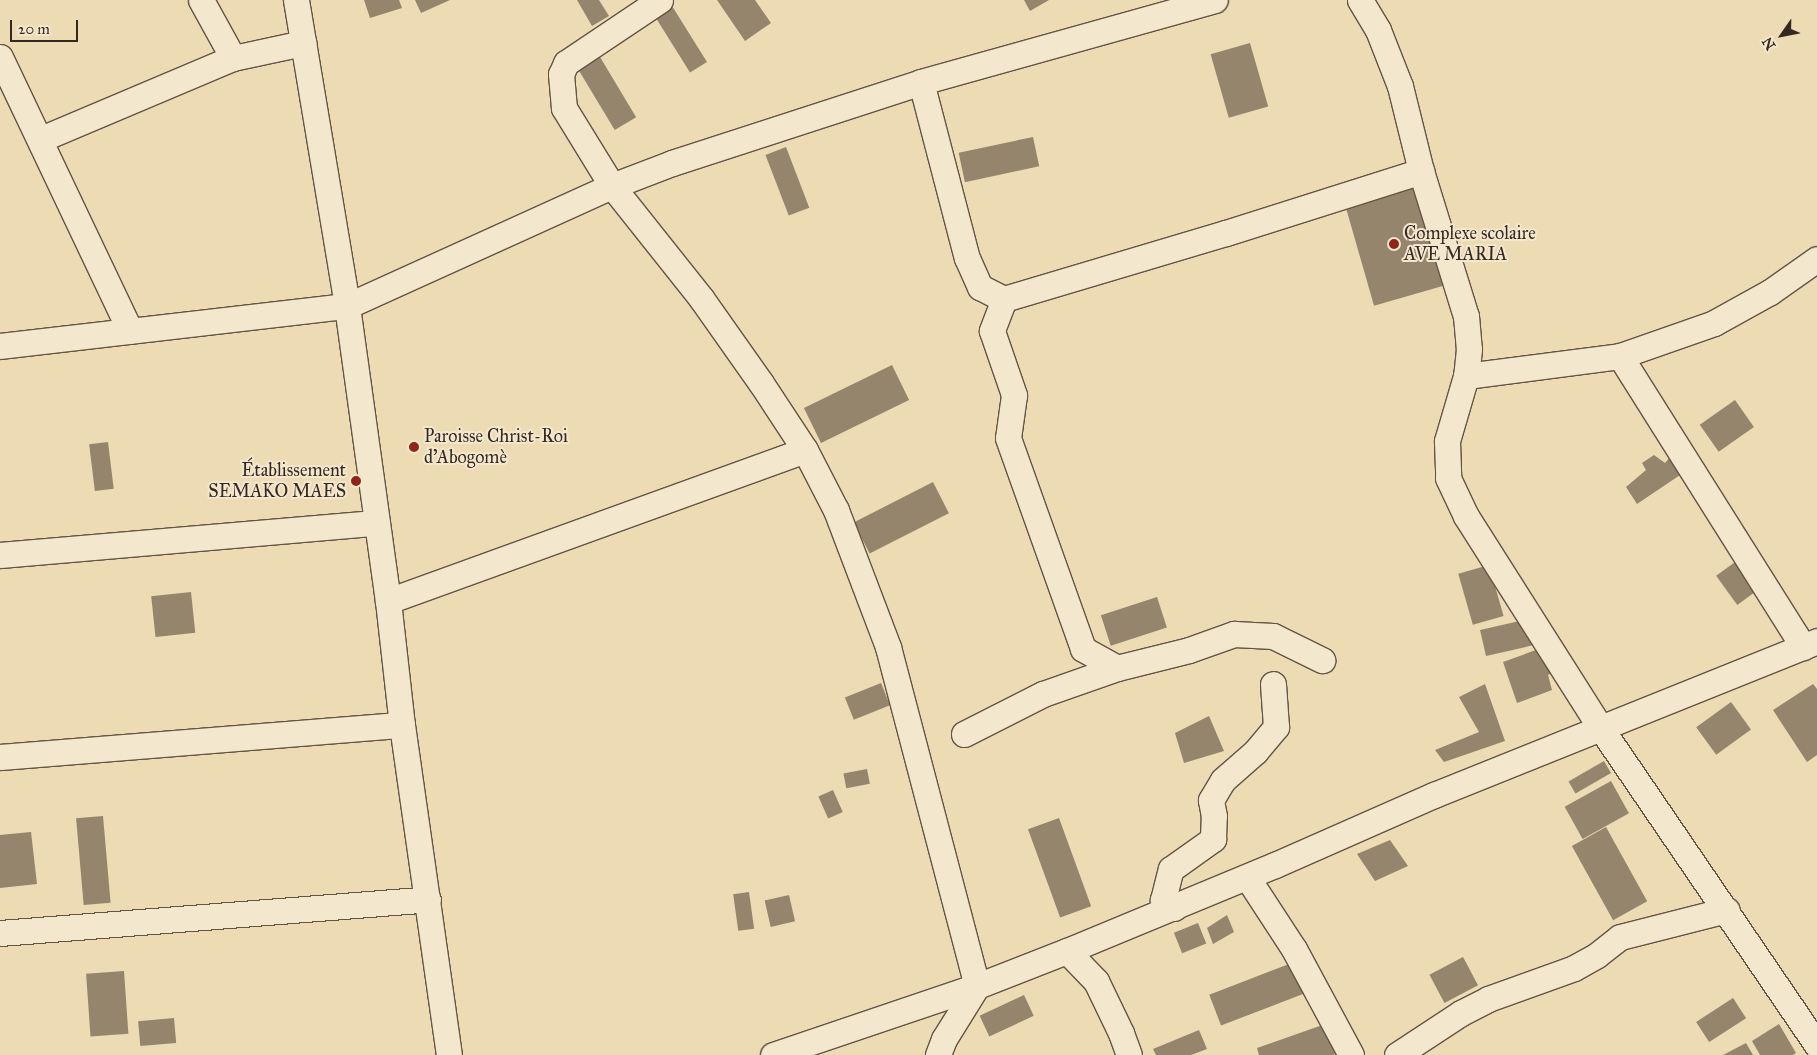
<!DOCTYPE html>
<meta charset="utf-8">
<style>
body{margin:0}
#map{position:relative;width:1817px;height:1055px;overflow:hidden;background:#eddbb3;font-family:"IM FELL Great Primer",serif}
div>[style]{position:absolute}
.building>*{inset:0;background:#95856d;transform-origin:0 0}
.roads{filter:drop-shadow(1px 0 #635446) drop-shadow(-1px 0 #635446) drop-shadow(0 1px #635446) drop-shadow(0 -1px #635446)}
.street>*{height:25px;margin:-12.5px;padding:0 12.5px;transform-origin:12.5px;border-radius:12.5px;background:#f3e8ce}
.dots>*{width:14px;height:14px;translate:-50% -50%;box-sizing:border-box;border:2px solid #f3e8ce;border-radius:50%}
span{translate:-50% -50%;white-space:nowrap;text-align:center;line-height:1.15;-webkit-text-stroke:4px #f3e8ce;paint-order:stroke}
.poi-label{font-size:18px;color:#352721}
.left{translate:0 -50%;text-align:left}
.right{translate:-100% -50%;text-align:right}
.north{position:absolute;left:1757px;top:10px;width:50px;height:50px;-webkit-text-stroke:4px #f3e8ce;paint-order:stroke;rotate:237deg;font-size:14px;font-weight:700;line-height:20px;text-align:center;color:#352721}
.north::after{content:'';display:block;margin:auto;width:18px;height:22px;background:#352721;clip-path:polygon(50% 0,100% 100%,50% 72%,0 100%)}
.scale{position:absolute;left:10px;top:20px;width:68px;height:22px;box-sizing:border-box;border:2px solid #352721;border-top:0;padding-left:6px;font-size:15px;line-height:18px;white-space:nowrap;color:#352721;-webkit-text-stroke:4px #f3e8ce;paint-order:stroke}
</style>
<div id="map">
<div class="building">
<i style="clip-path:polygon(364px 0,399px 0,402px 8px,370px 18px)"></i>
<i style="clip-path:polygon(415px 0,450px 0,421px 13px)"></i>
<i style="clip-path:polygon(577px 0,599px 0,609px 16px,592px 26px)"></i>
<i style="clip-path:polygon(717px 0,755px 0,771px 23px,745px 41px)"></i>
<i style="clip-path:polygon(1024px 0,1049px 0,1030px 11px)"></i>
<i style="left:672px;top:6px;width:66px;height:20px;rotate:58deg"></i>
<i style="left:1250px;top:43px;width:66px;height:41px;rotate:74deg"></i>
<i style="left:597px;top:52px;width:76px;height:25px;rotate:59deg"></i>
<i style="left:1033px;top:137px;width:30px;height:76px;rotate:78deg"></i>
<i style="left:786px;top:147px;width:65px;height:22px;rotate:69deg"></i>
<i style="left:1418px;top:187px;width:102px;height:75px;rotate:74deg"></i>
<i style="left:892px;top:365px;width:39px;height:98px;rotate:64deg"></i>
<i style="left:1735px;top:400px;width:33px;height:43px;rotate:55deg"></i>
<i style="left:108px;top:442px;width:47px;height:19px;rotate:83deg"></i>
<i style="clip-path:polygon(1676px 450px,1689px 469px,1637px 504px,1626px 487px,1646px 470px,1642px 463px,1654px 455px,1665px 463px)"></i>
<i style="left:933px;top:482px;width:35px;height:89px;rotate:63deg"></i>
<i style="left:1742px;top:557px;width:36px;height:32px;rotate:54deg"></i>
<i style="left:1489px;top:565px;width:53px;height:32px;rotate:74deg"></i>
<i style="left:191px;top:592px;width:41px;height:40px;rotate:84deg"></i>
<i style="left:1157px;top:597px;width:32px;height:59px;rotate:72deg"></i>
<i style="clip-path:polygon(1528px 619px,1543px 643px,1486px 656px,1480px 630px)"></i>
<i style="clip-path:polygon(1547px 646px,1560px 667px,1548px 675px,1552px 690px,1517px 703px,1503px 662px)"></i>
<i style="left:881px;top:683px;width:24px;height:39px;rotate:68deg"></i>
<i style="clip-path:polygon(1485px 684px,1505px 741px,1444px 762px,1435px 750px,1479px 732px,1459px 697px)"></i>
<i style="clip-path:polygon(1813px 684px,1817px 689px,1817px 755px,1807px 762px,1773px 710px)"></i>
<i style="left:1731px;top:702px;width:34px;height:43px;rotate:54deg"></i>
<i style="clip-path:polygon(1209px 716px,1224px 751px,1184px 763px,1175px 733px)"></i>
<i style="left:1604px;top:761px;width:14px;height:41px;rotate:60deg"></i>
<i style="left:867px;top:769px;width:15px;height:24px;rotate:79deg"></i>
<i style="left:1611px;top:781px;width:37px;height:53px;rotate:61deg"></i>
<i style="left:833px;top:790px;width:24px;height:16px;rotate:66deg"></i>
<i style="left:103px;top:816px;width:87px;height:27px;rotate:85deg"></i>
<i style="left:1059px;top:818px;width:94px;height:33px;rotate:70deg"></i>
<i style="left:1606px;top:827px;width:85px;height:39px;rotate:61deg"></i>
<i style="clip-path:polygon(31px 832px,37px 884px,0 888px,0 835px)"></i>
<i style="clip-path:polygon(1390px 840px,1408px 866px,1375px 881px,1357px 854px)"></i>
<i style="left:749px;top:892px;width:37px;height:16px;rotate:82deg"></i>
<i style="left:789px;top:895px;width:27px;height:25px;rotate:77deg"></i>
<i style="clip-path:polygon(1227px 915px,1234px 932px,1213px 944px,1207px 928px)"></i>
<i style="left:1198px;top:923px;width:22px;height:26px;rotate:68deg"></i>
<i style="left:1463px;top:957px;width:32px;height:38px;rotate:62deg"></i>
<i style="left:1297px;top:961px;width:33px;height:94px;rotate:69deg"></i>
<i style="left:124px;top:971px;width:63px;height:38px;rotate:86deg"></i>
<i style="left:1024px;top:995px;width:23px;height:49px;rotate:65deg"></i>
<i style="left:1733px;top:998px;width:24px;height:44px;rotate:57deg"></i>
<i style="left:174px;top:1018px;width:25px;height:36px;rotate:85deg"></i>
<i style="clip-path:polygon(1328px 1023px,1339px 1053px,1333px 1055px,1259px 1055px,1257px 1048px)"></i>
<i style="clip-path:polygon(1779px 1024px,1796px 1053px,1793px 1055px,1760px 1055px,1752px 1041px)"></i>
<i style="clip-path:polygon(1199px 1030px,1207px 1049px,1191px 1055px,1156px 1055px,1153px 1049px)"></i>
<i style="clip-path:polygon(1746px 1043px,1753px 1055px,1723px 1055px)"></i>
</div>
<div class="roads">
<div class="street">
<i style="left:201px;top:0;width:66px;rotate:61.1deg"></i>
<i style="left:296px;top:0;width:310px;rotate:80.5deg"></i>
<i style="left:347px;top:306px;width:298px;rotate:82.1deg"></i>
<i style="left:388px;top:601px;width:125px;rotate:83.6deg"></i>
<i style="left:402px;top:725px;width:333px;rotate:81.9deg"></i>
<i style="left:660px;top:0;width:113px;rotate:146.2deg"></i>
<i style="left:566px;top:63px;width:12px;rotate:114deg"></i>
<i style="left:561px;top:74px;width:34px;rotate:85deg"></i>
<i style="left:564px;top:108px;width:92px;rotate:58.4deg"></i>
<i style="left:612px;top:186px;width:143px;rotate:51.5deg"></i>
<i style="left:701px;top:298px;width:104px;rotate:54.8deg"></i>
<i style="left:761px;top:383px;width:80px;rotate:56.7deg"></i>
<i style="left:805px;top:450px;width:68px;rotate:62.7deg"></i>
<i style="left:836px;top:510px;width:147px;rotate:69.2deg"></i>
<i style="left:888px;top:647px;width:350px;rotate:75.3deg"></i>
<i style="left:977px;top:986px;width:62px;rotate:121.9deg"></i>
<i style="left:944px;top:1039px;width:17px;rotate:111deg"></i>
<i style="left:1360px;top:0;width:35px;rotate:59deg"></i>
<i style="left:1378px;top:30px;width:60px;rotate:68.6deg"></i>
<i style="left:1400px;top:86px;width:88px;rotate:76.1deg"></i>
<i style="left:1421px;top:171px;width:152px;rotate:72.8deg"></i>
<i style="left:1466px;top:316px;width:33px;rotate:85deg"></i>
<i style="left:1469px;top:349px;width:27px;rotate:96deg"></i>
<i style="left:1466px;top:376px;width:68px;rotate:106.3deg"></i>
<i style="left:1447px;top:441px;width:37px;rotate:88deg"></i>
<i style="left:1448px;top:478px;width:42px;rotate:64.7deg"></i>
<i style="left:1466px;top:516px;width:250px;rotate:57.6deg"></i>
<i style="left:1600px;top:727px;width:385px;rotate:55.7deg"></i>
<i style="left:0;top:57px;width:303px;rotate:64.6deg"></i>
<i style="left:921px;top:82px;width:182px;rotate:75.4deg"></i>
<i style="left:967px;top:258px;width:32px;rotate:66deg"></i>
<i style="left:980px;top:287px;width:27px;rotate:27deg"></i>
<i style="left:1004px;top:299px;width:232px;rotate:-16.6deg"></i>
<i style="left:1226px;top:233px;width:205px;rotate:-17.6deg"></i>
<i style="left:41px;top:139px;width:208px;rotate:-22.9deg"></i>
<i style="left:233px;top:58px;width:72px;rotate:-12.1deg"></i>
<i style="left:1004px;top:299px;width:34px;rotate:111deg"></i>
<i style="left:992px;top:331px;width:68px;rotate:71deg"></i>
<i style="left:1014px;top:395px;width:43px;rotate:97.9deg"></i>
<i style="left:1008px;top:438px;width:224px;rotate:70.4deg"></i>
<i style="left:1083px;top:649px;width:39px;rotate:29deg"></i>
<i style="left:0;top:346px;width:349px;rotate:-6.6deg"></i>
<i style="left:347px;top:306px;width:291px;rotate:-24.4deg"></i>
<i style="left:612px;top:186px;width:64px;rotate:-21deg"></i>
<i style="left:672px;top:163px;width:262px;rotate:-18deg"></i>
<i style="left:921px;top:82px;width:305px;rotate:-15.6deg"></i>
<i style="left:1620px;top:356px;width:344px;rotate:57.8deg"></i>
<i style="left:1466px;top:376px;width:155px;rotate:-7.4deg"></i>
<i style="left:1620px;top:356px;width:100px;rotate:-19.3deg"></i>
<i style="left:1714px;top:323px;width:64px;rotate:-29deg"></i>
<i style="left:1770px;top:292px;width:57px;rotate:-35.1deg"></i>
<i style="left:0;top:555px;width:378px;rotate:-4.9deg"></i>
<i style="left:388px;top:601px;width:443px;rotate:-19.9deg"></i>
<i style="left:964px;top:734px;width:89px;rotate:-26.9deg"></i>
<i style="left:1043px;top:694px;width:78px;rotate:-19.4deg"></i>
<i style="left:1117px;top:668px;width:74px;rotate:-14deg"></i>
<i style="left:1189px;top:650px;width:48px;rotate:-19.6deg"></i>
<i style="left:1234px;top:634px;width:39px;rotate:3deg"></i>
<i style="left:1273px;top:636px;width:55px;rotate:26.1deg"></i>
<i style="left:0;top:757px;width:403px;rotate:-4.6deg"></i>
<i style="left:1247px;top:877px;width:86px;rotate:56.9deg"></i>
<i style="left:1294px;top:949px;width:120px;rotate:61.7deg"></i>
<i style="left:1174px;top:908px;width:14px;rotate:-144deg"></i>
<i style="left:1163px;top:900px;width:32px;rotate:-76deg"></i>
<i style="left:1171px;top:869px;width:52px;rotate:-35.5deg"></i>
<i style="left:1213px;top:839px;width:23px;rotate:-88deg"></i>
<i style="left:1214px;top:816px;width:16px;rotate:-101deg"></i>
<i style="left:1211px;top:800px;width:23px;rotate:-59deg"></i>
<i style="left:1223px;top:780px;width:43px;rotate:-41.2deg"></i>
<i style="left:1255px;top:752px;width:33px;rotate:-50deg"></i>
<i style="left:1276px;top:727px;width:43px;rotate:-94deg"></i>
<i style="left:0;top:933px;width:429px;rotate:-4.5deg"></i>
<i style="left:1067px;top:951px;width:42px;rotate:46deg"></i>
<i style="left:1096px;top:981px;width:58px;rotate:64.3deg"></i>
<i style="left:1121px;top:1033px;width:23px;rotate:70deg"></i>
<i style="left:773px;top:1055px;width:215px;rotate:-18.7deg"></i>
<i style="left:977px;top:986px;width:97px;rotate:-21.3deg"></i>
<i style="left:1067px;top:951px;width:225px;rotate:-22.5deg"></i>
<i style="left:1275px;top:865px;width:174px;rotate:-23.8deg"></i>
<i style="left:1434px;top:795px;width:413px;rotate:-21.9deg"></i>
<i style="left:1397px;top:1055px;width:77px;rotate:-33.3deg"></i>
<i style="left:1461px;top:1013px;width:30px;rotate:-27deg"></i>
<i style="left:1488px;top:999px;width:91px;rotate:-19.8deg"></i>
<i style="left:1574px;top:968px;width:26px;rotate:-29deg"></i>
<i style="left:1597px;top:955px;width:29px;rotate:-38deg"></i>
<i style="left:1620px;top:937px;width:110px;rotate:-14.2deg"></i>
</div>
</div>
<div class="dots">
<i style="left:1394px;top:244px;background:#8f2418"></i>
<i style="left:414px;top:447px;background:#8f2418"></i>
<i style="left:356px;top:481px;background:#8f2418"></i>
</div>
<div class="poi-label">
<span class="left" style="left:1404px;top:244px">Complexe scolaire<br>AVE MARIA</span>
<span class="left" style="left:424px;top:447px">Paroisse Christ-Roi<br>d'Abogomè</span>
<span class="right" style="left:346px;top:481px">Établissement<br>SEMAKO MAES</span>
</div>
<div class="north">N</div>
<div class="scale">20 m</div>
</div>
